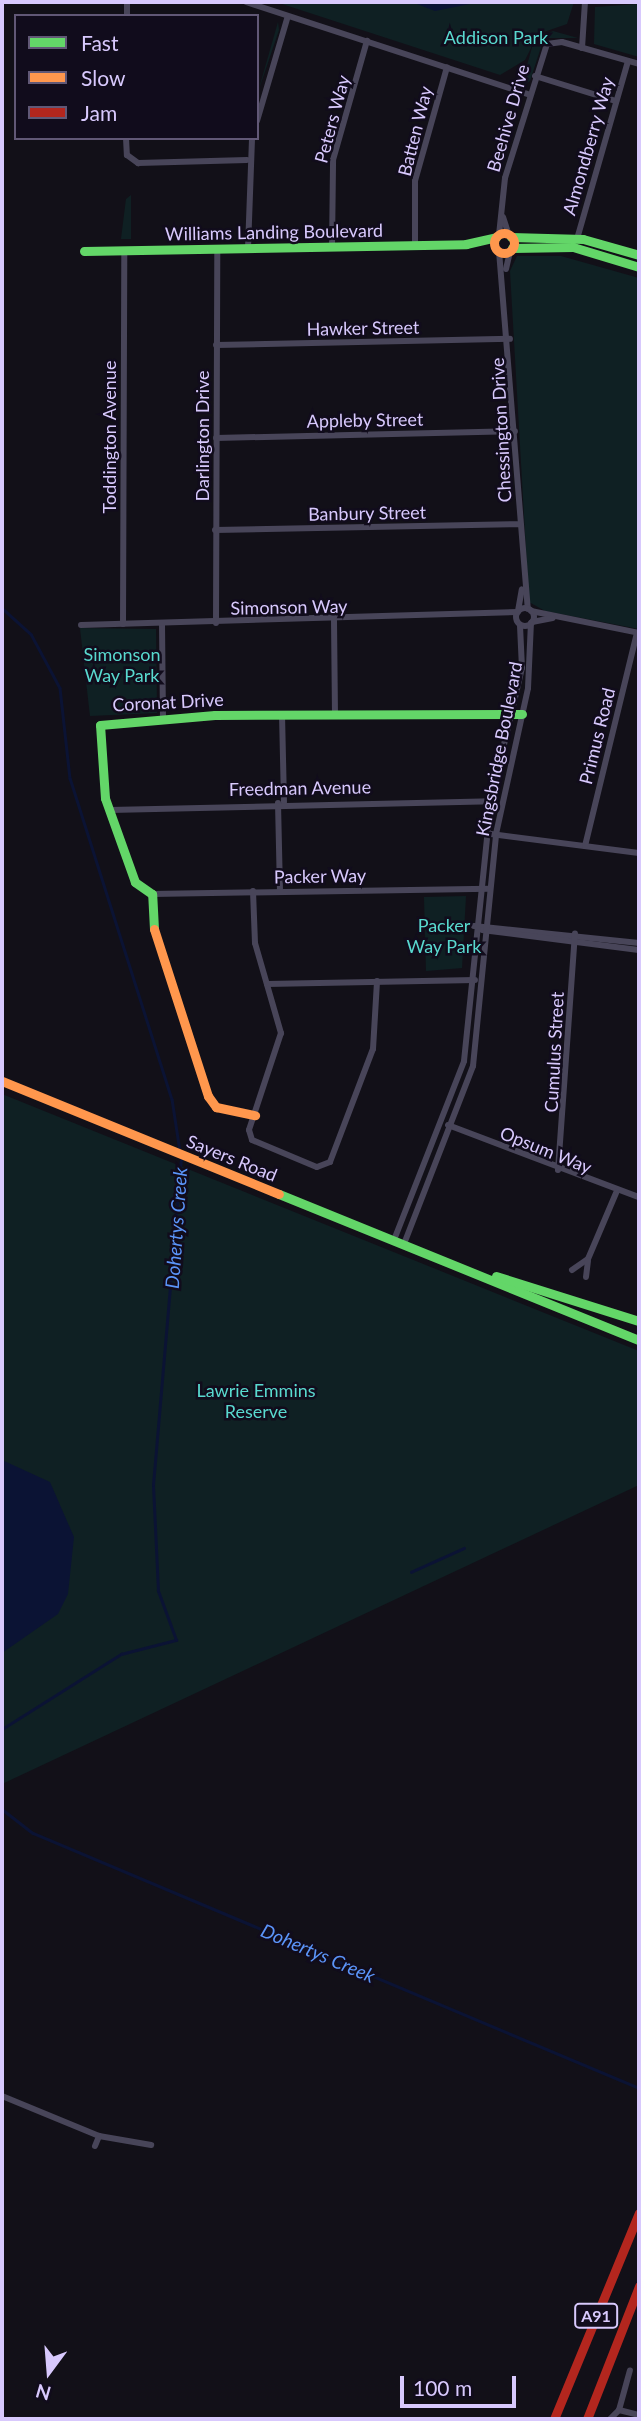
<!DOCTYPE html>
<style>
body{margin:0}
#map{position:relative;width:641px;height:2421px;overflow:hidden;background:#121018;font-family:Lato,sans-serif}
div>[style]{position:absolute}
.green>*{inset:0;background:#0f2023}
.water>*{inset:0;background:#0b1334}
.stream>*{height:2.5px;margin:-1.25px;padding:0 1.25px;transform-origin:1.25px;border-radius:1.25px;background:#0b1334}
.street>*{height:6px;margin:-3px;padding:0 3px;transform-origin:3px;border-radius:3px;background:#484559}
.street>.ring{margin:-3px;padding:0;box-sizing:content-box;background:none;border:6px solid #484559;border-radius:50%}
.fast>*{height:9px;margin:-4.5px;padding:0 4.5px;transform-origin:4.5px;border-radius:4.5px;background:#63d668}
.slow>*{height:9px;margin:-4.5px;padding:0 4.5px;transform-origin:4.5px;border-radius:4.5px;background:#ff974d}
.slow>.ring{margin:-4.5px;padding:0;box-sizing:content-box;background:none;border:9px solid #ff974d;border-radius:50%}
.jam>*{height:9px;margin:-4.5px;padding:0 4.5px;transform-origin:4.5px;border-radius:4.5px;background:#b3261e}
span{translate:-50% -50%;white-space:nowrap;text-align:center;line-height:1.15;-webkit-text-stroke:5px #110c1c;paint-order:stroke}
.shield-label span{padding:2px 5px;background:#110c1c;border:2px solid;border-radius:5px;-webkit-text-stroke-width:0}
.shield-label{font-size:16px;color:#d8c9fd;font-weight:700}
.park-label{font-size:18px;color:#59d9cf}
.street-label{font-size:18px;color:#d8c9fd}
.water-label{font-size:19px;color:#5b95f9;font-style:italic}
.frame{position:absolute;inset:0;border:4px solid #d8c9fd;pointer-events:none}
.legend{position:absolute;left:14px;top:14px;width:245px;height:126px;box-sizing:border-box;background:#110c1c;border:2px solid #615876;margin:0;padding:9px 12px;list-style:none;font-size:21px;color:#d8c9fd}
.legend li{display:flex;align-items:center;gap:14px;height:35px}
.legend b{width:35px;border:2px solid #615876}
.north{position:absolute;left:14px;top:2337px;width:70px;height:70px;-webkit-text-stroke:5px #110c1c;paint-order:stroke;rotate:196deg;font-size:19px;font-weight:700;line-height:28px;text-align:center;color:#d8c9fd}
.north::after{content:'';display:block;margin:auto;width:24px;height:32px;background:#d8c9fd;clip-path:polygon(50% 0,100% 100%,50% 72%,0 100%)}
.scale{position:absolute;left:400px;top:2376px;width:116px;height:32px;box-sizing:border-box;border:4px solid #d8c9fd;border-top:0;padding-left:9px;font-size:21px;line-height:24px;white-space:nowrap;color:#d8c9fd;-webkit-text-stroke:5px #110c1c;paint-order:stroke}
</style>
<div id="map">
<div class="green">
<i style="clip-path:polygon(276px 2px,574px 2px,567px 24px,538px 34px,525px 60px,500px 75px)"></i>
<i style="clip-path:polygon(639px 4px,639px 57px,594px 44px,595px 7px)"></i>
<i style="clip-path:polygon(278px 22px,279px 30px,260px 86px,260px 85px)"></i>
<i style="clip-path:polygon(553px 31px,578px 38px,544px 38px,530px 81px,521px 87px,534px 40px)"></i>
<i style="clip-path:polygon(131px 195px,131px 239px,121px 239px,126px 199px)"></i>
<i style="clip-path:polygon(517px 256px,561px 256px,639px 278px,639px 629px,545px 611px,529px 602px,510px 271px)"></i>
<i style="clip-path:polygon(80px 628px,156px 629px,157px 713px,90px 716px)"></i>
<i style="clip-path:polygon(466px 896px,462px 968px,426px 971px,424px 897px)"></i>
<i style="clip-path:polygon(2px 1094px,639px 1351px,639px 1485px,2px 1784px)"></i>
</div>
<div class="water">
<i style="clip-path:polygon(412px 2px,480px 2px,435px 11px)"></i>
<i style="clip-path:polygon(2px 1460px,50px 1482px,74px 1537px,68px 1594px,58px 1614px,2px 1653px)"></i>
</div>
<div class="stream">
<i style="left:2px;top:608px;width:39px;rotate:42deg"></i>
<i style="left:31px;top:634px;width:61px;rotate:61.8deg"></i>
<i style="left:60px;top:688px;width:91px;rotate:83.7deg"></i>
<i style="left:70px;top:778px;width:337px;rotate:72.4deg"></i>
<i style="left:172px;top:1099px;width:53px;rotate:81.3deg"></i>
<i style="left:411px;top:1572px;width:58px;rotate:-24.4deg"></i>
<i style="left:2px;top:1729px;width:141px;rotate:-32.2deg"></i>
<i style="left:121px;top:1654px;width:57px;rotate:-14.3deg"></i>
<i style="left:176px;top:1640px;width:52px;rotate:-110.2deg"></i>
<i style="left:158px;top:1591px;width:106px;rotate:-92.7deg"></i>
<i style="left:153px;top:1485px;width:328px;rotate:-85.1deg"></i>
<i style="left:2px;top:1809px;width:39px;rotate:38deg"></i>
<i style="left:33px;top:1833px;width:657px;rotate:22.82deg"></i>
</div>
<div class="street">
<i style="left:246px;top:2px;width:299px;rotate:18.1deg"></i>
<i style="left:127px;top:16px;width:14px;rotate:-90deg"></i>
<i style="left:582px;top:48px;width:46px;rotate:-86.3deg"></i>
<i style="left:535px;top:76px;width:85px;rotate:17.2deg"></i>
<i style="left:257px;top:121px;width:109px;rotate:-73.6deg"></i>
<i style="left:126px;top:138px;width:17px;rotate:87deg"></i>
<i style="left:127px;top:155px;width:14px;rotate:36deg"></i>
<i style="left:138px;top:163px;width:109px;rotate:-1.6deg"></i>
<i style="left:503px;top:217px;width:19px;rotate:72deg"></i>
<i style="left:499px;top:235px;width:57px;rotate:-84deg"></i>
<i style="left:505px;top:178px;width:140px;rotate:-72.6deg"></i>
<i style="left:547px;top:44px;width:15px;rotate:-8deg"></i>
<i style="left:562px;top:42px;width:80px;rotate:15.9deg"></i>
<i style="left:577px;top:239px;width:185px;rotate:-74deg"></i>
<i style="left:415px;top:244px;width:63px;rotate:-90deg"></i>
<i style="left:415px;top:181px;width:118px;rotate:-74.3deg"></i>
<i style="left:332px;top:247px;width:87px;rotate:-89.3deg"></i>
<i style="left:333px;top:160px;width:124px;rotate:-74.1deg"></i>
<i style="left:248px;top:248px;width:110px;rotate:-87.9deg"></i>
<i style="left:499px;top:251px;width:359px;rotate:85.4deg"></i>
<i style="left:506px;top:269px;width:18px;rotate:-77deg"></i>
<i style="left:216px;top:345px;width:294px;rotate:-1.2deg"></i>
<i style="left:216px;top:438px;width:299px;rotate:-1.3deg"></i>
<i style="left:215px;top:530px;width:304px;rotate:-1.1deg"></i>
<i class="ring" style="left:516px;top:608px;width:12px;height:12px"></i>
<i style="left:518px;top:611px;width:22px;rotate:-80deg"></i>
<i style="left:531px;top:611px;width:110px;rotate:11.5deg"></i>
<i style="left:334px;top:620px;width:93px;rotate:89.4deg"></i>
<i style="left:532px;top:622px;width:21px;rotate:-11deg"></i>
<i style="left:216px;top:623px;width:373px;rotate:-89.8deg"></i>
<i style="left:123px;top:624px;width:373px;rotate:-89.8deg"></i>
<i style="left:162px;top:624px;width:93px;rotate:89.4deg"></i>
<i style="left:81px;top:625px;width:437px;rotate:-1.7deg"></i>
<i style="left:282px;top:714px;width:88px;rotate:88.7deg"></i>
<i style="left:278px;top:803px;width:87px;rotate:88.7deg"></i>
<i style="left:110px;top:810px;width:382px;rotate:-1.3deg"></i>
<i style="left:491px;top:834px;width:149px;rotate:7.3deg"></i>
<i style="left:585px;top:846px;width:219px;rotate:-76.3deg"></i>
<i style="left:253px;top:891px;width:52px;rotate:87.8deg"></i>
<i style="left:255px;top:943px;width:94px;rotate:73.9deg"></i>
<i style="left:281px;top:1033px;width:102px;rotate:108.3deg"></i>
<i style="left:249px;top:1130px;width:10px;rotate:73deg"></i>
<i style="left:252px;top:1140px;width:70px;rotate:22.6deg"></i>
<i style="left:317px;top:1167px;width:14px;rotate:-21deg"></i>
<i style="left:330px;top:1162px;width:121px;rotate:-69.2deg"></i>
<i style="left:373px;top:1049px;width:68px;rotate:-86.6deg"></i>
<i style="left:152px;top:894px;width:337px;rotate:-0.9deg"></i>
<i style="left:474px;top:926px;width:166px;rotate:5.9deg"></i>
<i style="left:482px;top:930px;width:158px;rotate:7.3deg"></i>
<i style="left:267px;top:984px;width:208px;rotate:-1.1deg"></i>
<i style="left:448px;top:1125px;width:204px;rotate:20.7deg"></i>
<i style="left:558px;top:1170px;width:237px;rotate:-85.9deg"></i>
<i style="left:394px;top:1240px;width:192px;rotate:-68.6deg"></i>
<i style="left:464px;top:1061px;width:262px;rotate:-84.1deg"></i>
<i style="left:491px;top:800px;width:136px;rotate:-76.8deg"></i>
<i style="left:522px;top:668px;width:43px;rotate:-92.7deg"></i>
<i style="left:404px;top:1244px;width:191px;rotate:-68.8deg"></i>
<i style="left:473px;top:1066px;width:233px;rotate:-84.3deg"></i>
<i style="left:496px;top:834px;width:149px;rotate:-77.6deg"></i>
<i style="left:528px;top:688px;width:65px;rotate:-87.4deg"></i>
<i style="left:572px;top:1270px;width:19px;rotate:-35deg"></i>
<i style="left:588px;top:1259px;width:72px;rotate:-67deg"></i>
<i style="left:586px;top:1277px;width:16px;rotate:-83deg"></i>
<i style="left:2px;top:2096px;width:105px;rotate:22.4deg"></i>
<i style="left:95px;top:2146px;width:11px;rotate:-68deg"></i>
<i style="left:99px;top:2136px;width:53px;rotate:9.8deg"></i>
<i style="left:619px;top:2410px;width:21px;rotate:14deg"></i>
<i style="left:610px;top:2419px;width:13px;rotate:-45deg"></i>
<i style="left:619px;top:2410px;width:41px;rotate:-74.6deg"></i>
</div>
<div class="fast">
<i style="left:511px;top:237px;width:72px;rotate:1.6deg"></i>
<i style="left:583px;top:239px;width:58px;rotate:15.9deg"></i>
<i style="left:512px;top:248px;width:61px;rotate:-0.9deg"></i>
<i style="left:573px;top:247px;width:69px;rotate:16.9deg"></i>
<i style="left:84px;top:251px;width:382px;rotate:-1deg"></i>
<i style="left:466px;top:244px;width:31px;rotate:-13deg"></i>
<i style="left:154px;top:929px;width:35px;rotate:-93deg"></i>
<i style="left:152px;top:894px;width:21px;rotate:-145deg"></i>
<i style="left:135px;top:882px;width:89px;rotate:-109.7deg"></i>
<i style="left:105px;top:798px;width:73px;rotate:-93.9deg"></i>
<i style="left:100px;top:725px;width:115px;rotate:-5deg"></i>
<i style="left:215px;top:715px;width:307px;rotate:-0.2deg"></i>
<i style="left:279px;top:1194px;width:388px;rotate:22.1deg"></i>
<i style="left:496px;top:1276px;width:150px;rotate:17.5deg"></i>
</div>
<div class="slow">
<i class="ring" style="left:494px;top:233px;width:11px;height:11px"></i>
<i style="left:154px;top:929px;width:176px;rotate:72.1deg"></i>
<i style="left:208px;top:1096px;width:14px;rotate:54deg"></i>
<i style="left:216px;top:1107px;width:40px;rotate:12deg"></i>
<i style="left:2px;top:1081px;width:299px;rotate:22.2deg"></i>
</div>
<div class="jam">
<i style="left:554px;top:2419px;width:223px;rotate:-67.6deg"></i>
<i style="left:587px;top:2419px;width:143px;rotate:-68.6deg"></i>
</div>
<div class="shield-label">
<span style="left:596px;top:2316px">A91</span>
</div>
<div class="park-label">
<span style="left:496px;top:37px">Addison Park</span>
<span style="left:122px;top:665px">Simonson<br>Way Park</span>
<span style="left:444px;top:936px">Packer<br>Way Park</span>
<span style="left:256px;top:1401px">Lawrie Emmins<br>Reserve</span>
</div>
<div class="street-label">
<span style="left:508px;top:118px;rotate:-74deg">Beehive Drive</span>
<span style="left:332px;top:119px;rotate:-75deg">Peters Way</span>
<span style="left:415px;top:131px;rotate:-76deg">Batten Way</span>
<span style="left:588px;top:146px;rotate:-74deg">Almondberry Way</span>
<span style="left:274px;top:232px;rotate:-1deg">Williams Landing Boulevard</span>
<span style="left:363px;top:328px;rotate:-1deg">Hawker Street</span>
<span style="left:365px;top:420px;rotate:-1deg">Appleby Street</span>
<span style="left:501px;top:430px;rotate:-93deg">Chessington Drive</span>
<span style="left:202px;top:436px;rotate:-90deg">Darlington Drive</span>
<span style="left:109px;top:437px;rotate:-90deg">Toddington Avenue</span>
<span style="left:367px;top:513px;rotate:-1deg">Banbury Street</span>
<span style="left:289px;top:607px;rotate:-1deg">Simonson Way</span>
<span style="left:168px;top:702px;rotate:-3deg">Coronat Drive</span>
<span style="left:597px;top:736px;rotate:-76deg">Primus Road</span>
<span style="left:499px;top:749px;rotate:-79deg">Kingsbridge Boulevard</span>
<span style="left:300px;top:788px;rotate:-1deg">Freedman Avenue</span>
<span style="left:320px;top:876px;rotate:-1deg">Packer Way</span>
<span style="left:554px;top:1052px;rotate:-87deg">Cumulus Street</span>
<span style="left:546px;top:1150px;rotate:22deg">Opsum Way</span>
<span style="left:232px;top:1158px;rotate:22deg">Sayers Road</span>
</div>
<div class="water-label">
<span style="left:176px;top:1228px;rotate:-86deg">Dohertys Creek</span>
<span style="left:318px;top:1953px;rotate:23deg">Dohertys Creek</span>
</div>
<div class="frame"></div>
<ul class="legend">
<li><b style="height:9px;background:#63d668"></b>Fast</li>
<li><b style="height:9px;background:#ff974d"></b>Slow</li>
<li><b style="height:9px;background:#b3261e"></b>Jam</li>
</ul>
<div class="north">N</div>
<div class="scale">100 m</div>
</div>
